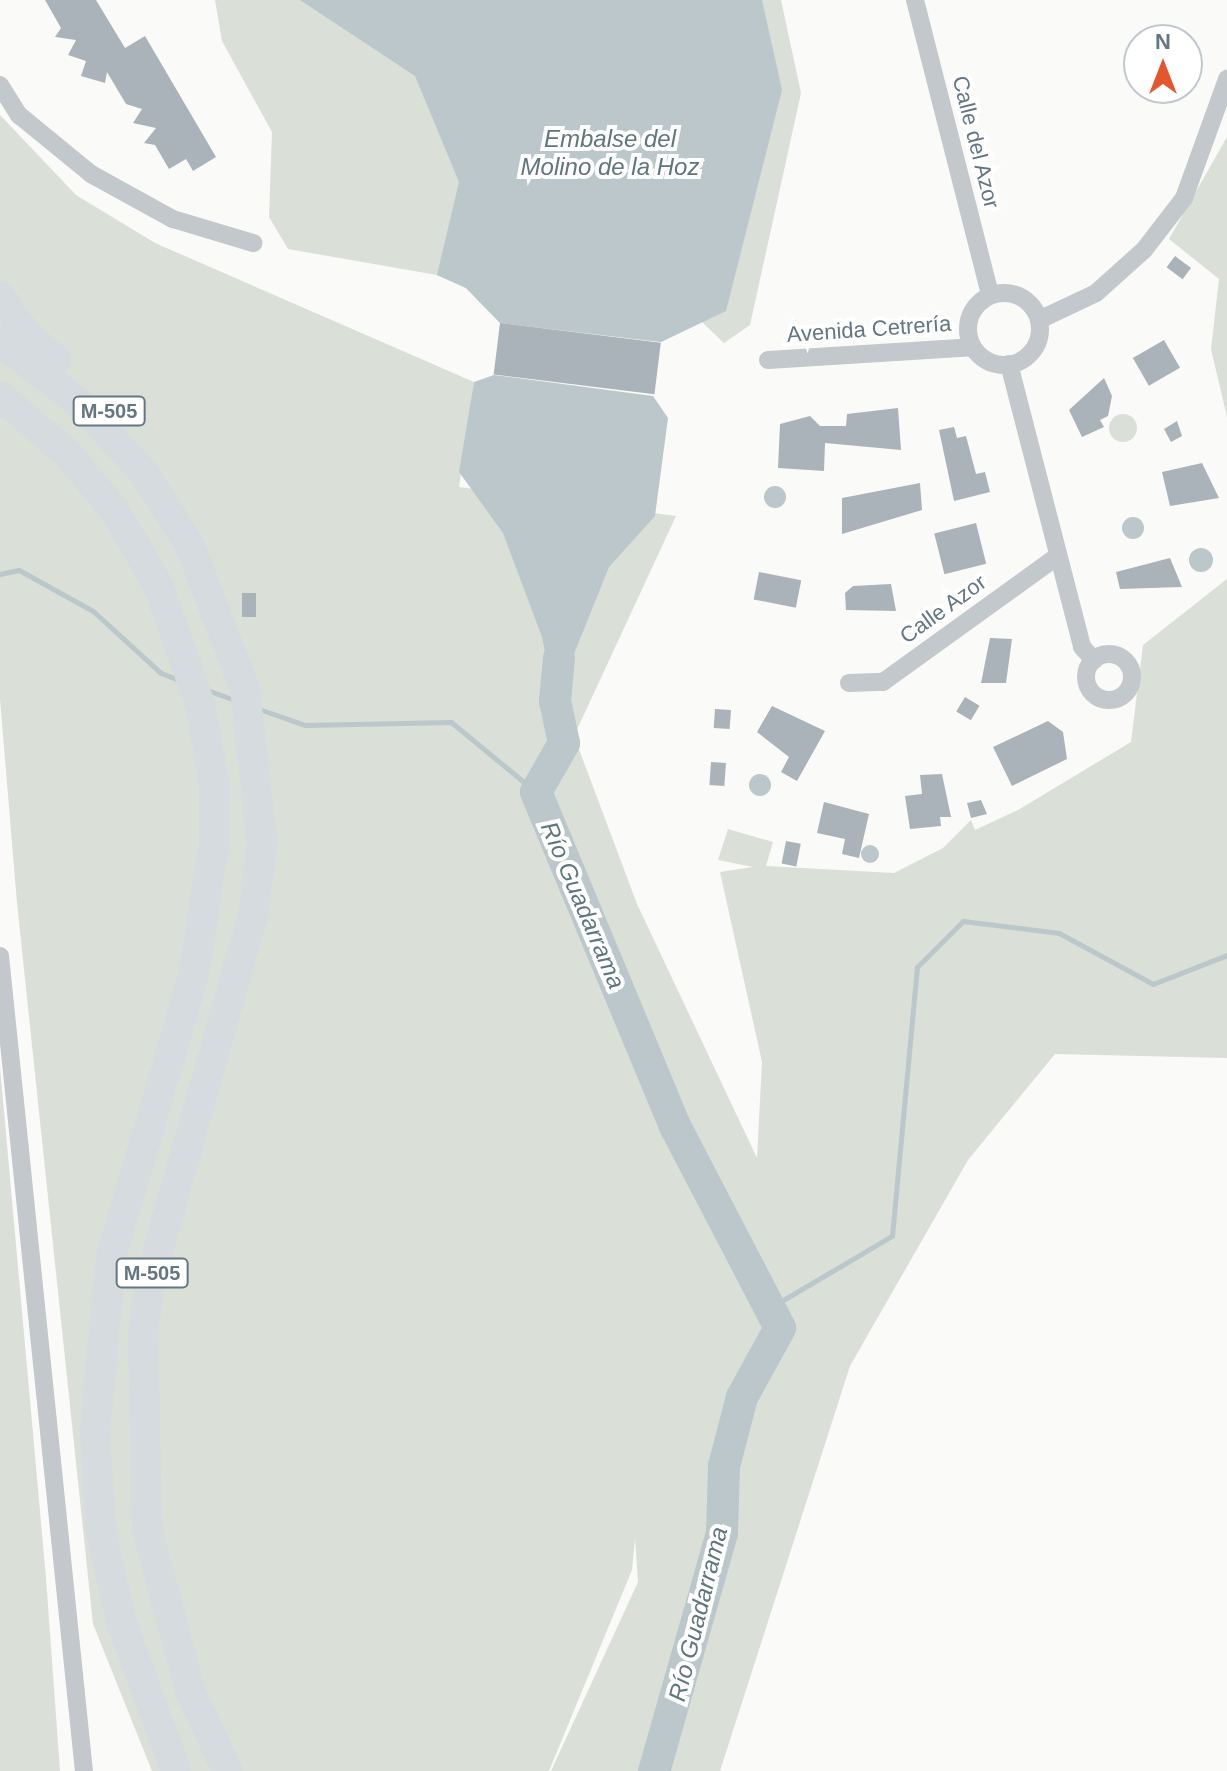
<!DOCTYPE html>
<meta charset="utf-8">
<style>
body{margin:0}
#map{position:relative;width:1227px;height:1771px;overflow:hidden;background:#fafaf8;font-family:Helvetica,sans-serif}
div>[style]{position:absolute}
.green>*{inset:0;background:#dadfd7}
.round{border-radius:50%}
.water>*{inset:0;background:#bbc7cb}
.stream>*{height:5px;margin:-2.5px;padding:0 2.5px;transform-origin:2.5px;border-radius:2.5px;background:#bbc7cb}
.river>*{height:32px;margin:-16px;padding:0 16px;transform-origin:16px;border-radius:16px;background:#bbc7cb}
.building>*{inset:0;background:#aab3b9;transform-origin:0 0}
.minor>*{height:18px;margin:-9px;padding:0 9px;transform-origin:9px;border-radius:9px;background:#c3c8cc}
.minor>.ring{margin:-9px;padding:0;box-sizing:content-box;background:none;border:18px solid #c3c8cc;border-radius:50%}
.trunk>*{height:30px;margin:-15px;padding:0 15px;transform-origin:15px;border-radius:15px;background:#d6dbdf}
span{translate:-50% -50%;white-space:nowrap;text-align:center;line-height:1.15;-webkit-text-stroke:8px #fff;paint-order:stroke}
.shield-label span{padding:2px 6px;background:#fff;border:2px solid;border-radius:6px;-webkit-text-stroke-width:0}
.shield-label{font-size:20px;color:#657683;font-weight:700}
.street-label{font-size:22px;color:#657683}
.water-label{font-size:24px;color:#60757c;font-style:italic}
.north{position:absolute;left:1123px;top:24px;width:80px;height:80px;box-sizing:border-box;background:#fff;border:2px solid #c1c8cd;border-radius:50%;rotate:0deg;font-size:22px;font-weight:700;line-height:32px;text-align:center;color:#657683}
.north::after{content:'';display:block;margin:auto;width:28px;height:36px;background:#e4572e;clip-path:polygon(50% 0,100% 100%,50% 72%,0 100%)}
</style>
<div id="map">
<div class="green">
<i style="clip-path:polygon(215px 0,781px 0,801px 93px,750px 325px,724px 343px,702px 322px,661px 342px,500px 323px,466px 288px,437px 275px,288px 249px,269px 217px,272px 132px,222px 41px)"></i>
<i style="clip-path:polygon(0 115px,76px 195px,155px 243px,474px 382px,459px 487px,676px 516px,574px 736px,637px 904px,757px 1158px,762px 1062px,720px 872px,753px 867px,718px 860px,728px 829px,773px 842px,766px 866px,894px 873px,943px 848px,971px 820px,975px 830px,1018px 810px,1131px 742px,1143px 645px,1227px 579px,1227px 1058px,1055px 1054px,968px 1160px,850px 1366px,720px 1771px,551px 1771px,638px 1582px,635px 1538px,632px 1570px,549px 1771px,152px 1771px,93px 1624px,17px 903px,0 699px)"></i>
<i style="clip-path:polygon(1227px 137px,1227px 417px,1211px 349px,1219px 279px,1169px 239px)"></i>
<i class="round" style="left:1109px;top:414px;width:28px;height:28px"></i>
<i style="clip-path:polygon(0 1067px,46px 1578px,60px 1771px,0 1771px)"></i>
</div>
<div class="water">
<i style="clip-path:polygon(300px 0,762px 0,782px 90px,726px 311px,661px 342px,500px 323px,466px 288px,437px 275px,459px 182px,415px 76px)"></i>
<i style="clip-path:polygon(494px 375px,653px 396px,668px 418px,655px 516px,609px 567px,555px 701px,542px 637px,503px 533px,459px 472px,474px 382px)"></i>
<i class="round" style="left:764px;top:486px;width:22px;height:22px"></i>
<i class="round" style="left:1122px;top:517px;width:22px;height:22px"></i>
<i class="round" style="left:1189px;top:548px;width:24px;height:24px"></i>
<i class="round" style="left:749px;top:774px;width:22px;height:22px"></i>
<i class="round" style="left:861px;top:845px;width:18px;height:18px"></i>
</div>
<div class="stream">
<i style="left:0;top:574px;width:19px;rotate:-12deg"></i>
<i style="left:19px;top:570px;width:85px;rotate:29deg"></i>
<i style="left:93px;top:611px;width:92px;rotate:42.4deg"></i>
<i style="left:161px;top:673px;width:19px;rotate:21deg"></i>
<i style="left:207px;top:690px;width:30px;rotate:20deg"></i>
<i style="left:259px;top:709px;width:49px;rotate:19.2deg"></i>
<i style="left:305px;top:725px;width:146px;rotate:-1.2deg"></i>
<i style="left:451px;top:722px;width:110px;rotate:39.5deg"></i>
<i style="left:773px;top:1306px;width:138px;rotate:-30.5deg"></i>
<i style="left:892px;top:1236px;width:270px;rotate:-84.7deg"></i>
<i style="left:917px;top:967px;width:65px;rotate:-45deg"></i>
<i style="left:963px;top:921px;width:97px;rotate:7.1deg"></i>
<i style="left:1059px;top:933px;width:107px;rotate:28.5deg"></i>
<i style="left:1153px;top:984px;width:79px;rotate:-21.4deg"></i>
</div>
<div class="river">
<i style="left:559px;top:658px;width:43px;rotate:95.3deg"></i>
<i style="left:555px;top:701px;width:43px;rotate:77.9deg"></i>
<i style="left:564px;top:743px;width:56px;rotate:119.7deg"></i>
<i style="left:536px;top:792px;width:364px;rotate:67.4deg"></i>
<i style="left:676px;top:1128px;width:225px;rotate:62.5deg"></i>
<i style="left:780px;top:1328px;width:79px;rotate:118.8deg"></i>
<i style="left:742px;top:1397px;width:71px;rotate:104.6deg"></i>
<i style="left:724px;top:1466px;width:67px;rotate:91.7deg"></i>
<i style="left:722px;top:1533px;width:248px;rotate:105.9deg"></i>
</div>
<div class="building">
<i style="clip-path:polygon(45px 0,96px 0,125px 48px,145px 36px,216px 157px,193px 171px,186px 159px,169px 169px,155px 145px,144px 143px,156px 128px,133px 123px,142px 109px,126px 104px,107px 72px,105px 83px,81px 76px,86px 61px,68px 55px,76px 40px,55px 37px,61px 28px)"></i>
<i style="left:1175px;top:256px;width:20px;height:14px;rotate:37deg"></i>
<i style="left:500px;top:323px;width:162px;height:52px;rotate:7deg"></i>
<i style="left:1164px;top:340px;width:32px;height:36px;rotate:60deg"></i>
<i style="clip-path:polygon(1104px 378px,1112px 396px,1108px 416px,1100px 420px,1104px 427px,1082px 437px,1069px 410px)"></i>
<i style="clip-path:polygon(898px 408px,901px 450px,825px 443px,824px 471px,778px 468px,780px 424px,810px 416px,820px 426px,846px 426px,847px 414px)"></i>
<i style="clip-path:polygon(1177px 421px,1182px 436px,1171px 442px,1164px 429px)"></i>
<i style="clip-path:polygon(954px 427px,957px 438px,966px 436px,976px 474px,985px 472px,990px 492px,954px 501px,939px 430px)"></i>
<i style="clip-path:polygon(1202px 463px,1219px 498px,1170px 506px,1162px 472px)"></i>
<i style="clip-path:polygon(920px 483px,922px 510px,842px 534px,842px 498px)"></i>
<i style="left:976px;top:523px;width:42px;height:43px;rotate:76deg"></i>
<i style="clip-path:polygon(1170px 558px,1182px 587px,1120px 589px,1116px 572px)"></i>
<i style="left:759px;top:572px;width:43px;height:28px;rotate:11deg"></i>
<i style="clip-path:polygon(891px 584px,896px 611px,846px 610px,845px 593px,853px 586px)"></i>
<i style="left:242px;top:593px;width:14px;height:24px"></i>
<i style="clip-path:polygon(990px 638px,1012px 639px,1006px 683px,981px 683px)"></i>
<i style="left:965px;top:697px;width:17px;height:17px;rotate:31deg"></i>
<i style="clip-path:polygon(772px 706px,825px 731px,797px 781px,781px 772px,789px 757px,757px 732px)"></i>
<i style="left:715px;top:709px;width:16px;height:19px;rotate:4deg"></i>
<i style="clip-path:polygon(1048px 721px,1063px 732px,1067px 759px,1012px 786px,993px 747px)"></i>
<i style="left:711px;top:762px;width:15px;height:23px;rotate:4deg"></i>
<i style="clip-path:polygon(942px 774px,951px 817px,940px 817px,941px 826px,910px 829px,905px 796px,922px 794px,920px 775px)"></i>
<i style="clip-path:polygon(981px 800px,987px 814px,971px 818px,967px 803px)"></i>
<i style="clip-path:polygon(824px 802px,869px 814px,859px 858px,842px 854px,845px 839px,817px 833px)"></i>
<i style="left:786px;top:841px;width:15px;height:23px;rotate:11deg"></i>
</div>
<div class="minor">
<i style="left:915px;top:0;width:304px;rotate:75.7deg"></i>
<i style="left:0;top:85px;width:36px;rotate:58deg"></i>
<i style="left:19px;top:115px;width:93px;rotate:39.3deg"></i>
<i style="left:91px;top:174px;width:94px;rotate:28.8deg"></i>
<i style="left:173px;top:219px;width:84px;rotate:16.7deg"></i>
<i class="ring" style="left:968px;top:293px;width:54px;height:54px"></i>
<i style="left:1039px;top:320px;width:63px;rotate:-25.3deg"></i>
<i style="left:1096px;top:293px;width:64px;rotate:-41.9deg"></i>
<i style="left:1144px;top:250px;width:66px;rotate:-52.4deg"></i>
<i style="left:1184px;top:198px;width:127px;rotate:-70.1deg"></i>
<i style="left:768px;top:360px;width:204px;rotate:-3.6deg"></i>
<i style="left:1009px;top:364px;width:292px;rotate:75.5deg"></i>
<i style="left:1082px;top:647px;width:18px;rotate:47deg"></i>
<i class="ring" style="left:1086px;top:654px;width:28px;height:28px"></i>
<i style="left:849px;top:683px;width:34px;rotate:-2deg"></i>
<i style="left:883px;top:682px;width:216px;rotate:-35.8deg"></i>
<i style="left:0;top:956px;width:819px;rotate:84.12deg"></i>
</div>
<div class="trunk">
<i style="left:0;top:296px;width:50px;rotate:55.7deg"></i>
<i style="left:28px;top:337px;width:36px;rotate:38deg"></i>
<i style="left:0;top:342px;width:103px;rotate:37.5deg"></i>
<i style="left:82px;top:405px;width:93px;rotate:47.6deg"></i>
<i style="left:145px;top:474px;width:85px;rotate:58deg"></i>
<i style="left:190px;top:546px;width:153px;rotate:69deg"></i>
<i style="left:245px;top:689px;width:155px;rotate:83.7deg"></i>
<i style="left:262px;top:843px;width:73px;rotate:97.1deg"></i>
<i style="left:253px;top:915px;width:374px;rotate:105.8deg"></i>
<i style="left:151px;top:1275px;width:58px;rotate:98deg"></i>
<i style="left:143px;top:1332px;width:197px;rotate:88.8deg"></i>
<i style="left:147px;top:1529px;width:167px;rotate:75deg"></i>
<i style="left:190px;top:1690px;width:89px;rotate:65.4deg"></i>
<i style="left:0;top:396px;width:88px;rotate:40.4deg"></i>
<i style="left:67px;top:453px;width:74px;rotate:50.5deg"></i>
<i style="left:114px;top:510px;width:87px;rotate:59.6deg"></i>
<i style="left:158px;top:585px;width:129px;rotate:70.6deg"></i>
<i style="left:201px;top:707px;width:78px;rotate:80.4deg"></i>
<i style="left:214px;top:784px;width:61px;rotate:90deg"></i>
<i style="left:214px;top:845px;width:134px;rotate:99deg"></i>
<i style="left:193px;top:977px;width:292px;rotate:106.3deg"></i>
<i style="left:111px;top:1257px;width:174px;rotate:95.3deg"></i>
<i style="left:95px;top:1430px;width:103px;rotate:86.7deg"></i>
<i style="left:101px;top:1533px;width:93px;rotate:77deg"></i>
<i style="left:122px;top:1624px;width:157px;rotate:69.8deg"></i>
</div>
<div class="shield-label">
<span style="left:109px;top:411px">M-505</span>
<span style="left:152px;top:1273px">M-505</span>
</div>
<div class="street-label">
<span style="left:976px;top:142px;rotate:76deg">Calle del Azor</span>
<span style="left:869px;top:329px;rotate:-4deg">Avenida Cetrería</span>
<span style="left:943px;top:609px;rotate:-36deg">Calle Azor</span>
</div>
<div class="water-label">
<span style="left:610px;top:153px">Embalse del<br>Molino de la Hoz</span>
<span style="left:583px;top:905px;rotate:67deg">Río Guadarrama</span>
<span style="left:698px;top:1614px;rotate:-76deg">Río Guadarrama</span>
</div>
<div class="north">N</div>
</div>
